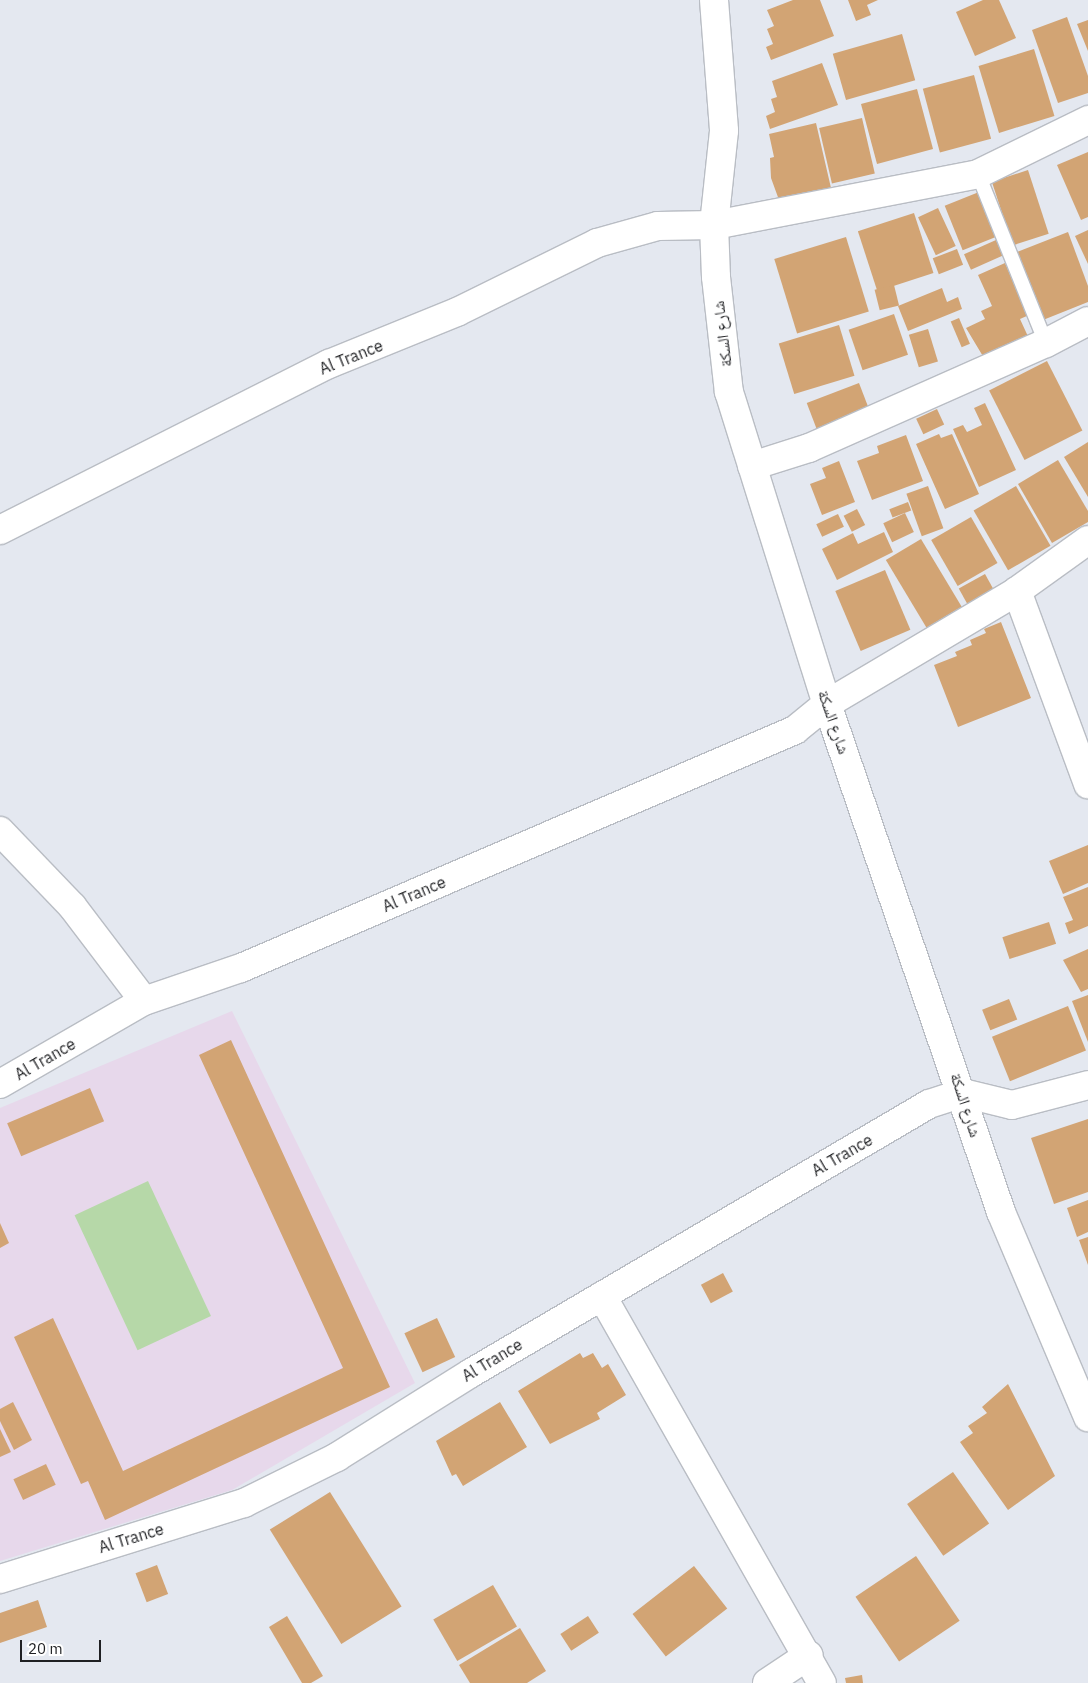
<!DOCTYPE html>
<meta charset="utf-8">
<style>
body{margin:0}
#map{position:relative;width:1088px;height:1683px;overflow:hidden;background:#e4e8f0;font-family:"IBM Plex Sans","Noto Naskh Arabic",sans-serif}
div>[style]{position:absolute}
.education>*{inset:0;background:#e7d8eb}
.green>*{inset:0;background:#b6d8a8;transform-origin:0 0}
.building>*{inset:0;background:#d2a474;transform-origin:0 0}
.roads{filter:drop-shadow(1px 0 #b9bdc4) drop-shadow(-1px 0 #b9bdc4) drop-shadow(0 1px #b9bdc4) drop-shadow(0 -1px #b9bdc4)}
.lane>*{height:14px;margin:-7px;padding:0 7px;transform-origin:7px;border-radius:7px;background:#fff}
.street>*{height:28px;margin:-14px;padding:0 14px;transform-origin:14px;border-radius:14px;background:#fff}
.secondary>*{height:28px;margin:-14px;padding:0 14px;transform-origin:14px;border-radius:14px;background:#fff}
span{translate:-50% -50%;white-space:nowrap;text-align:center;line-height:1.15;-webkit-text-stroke:4px #fff;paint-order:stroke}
.street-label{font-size:16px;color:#1f2023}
.scale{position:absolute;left:20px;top:1640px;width:81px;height:22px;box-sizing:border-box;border:2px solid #1f2023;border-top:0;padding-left:6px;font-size:15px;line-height:18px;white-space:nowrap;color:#1f2023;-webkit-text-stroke:4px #fff;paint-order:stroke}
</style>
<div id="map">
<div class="education">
<i style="clip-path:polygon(232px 1011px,415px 1383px,232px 1490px,0 1561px,0 1108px)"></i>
</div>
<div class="green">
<i style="left:148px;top:1181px;width:149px;height:81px;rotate:65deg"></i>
</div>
<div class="building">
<i style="clip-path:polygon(793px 0,820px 0,834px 36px,771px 60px,766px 47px,773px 44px,767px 29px,774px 26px,767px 10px)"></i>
<i style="clip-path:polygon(848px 0,878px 0,867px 5px,871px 15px,856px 21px)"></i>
<i style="clip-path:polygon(999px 0,1016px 38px,975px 56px,956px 12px,983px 0)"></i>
<i style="clip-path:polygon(1067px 17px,1088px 76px,1088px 93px,1058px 103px,1032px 30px)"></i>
<i style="clip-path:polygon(1088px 20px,1088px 51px,1077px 24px)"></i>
<i style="left:902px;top:34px;width:48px;height:72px;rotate:74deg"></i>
<i style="left:1034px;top:49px;width:70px;height:58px;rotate:73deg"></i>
<i style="clip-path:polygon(822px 63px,838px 105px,770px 129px,766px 116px,775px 112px,771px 99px,777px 97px,772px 81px)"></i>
<i style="left:974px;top:75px;width:66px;height:53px;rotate:75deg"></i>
<i style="left:917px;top:89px;width:62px;height:58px;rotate:75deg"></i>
<i style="left:862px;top:118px;width:57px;height:44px;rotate:77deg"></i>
<i style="clip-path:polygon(816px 123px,831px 188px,779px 200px,771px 178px,770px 158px,774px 157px,769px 134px)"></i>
<i style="clip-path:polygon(1088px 152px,1088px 217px,1081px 220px,1057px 165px)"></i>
<i style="left:1028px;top:170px;width:67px;height:38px;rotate:72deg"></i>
<i style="left:979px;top:192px;width:48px;height:37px;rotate:68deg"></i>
<i style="left:938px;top:208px;width:42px;height:22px;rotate:65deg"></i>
<i style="left:914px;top:213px;width:63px;height:59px;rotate:72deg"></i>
<i style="clip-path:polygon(1088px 230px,1088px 264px,1075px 236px)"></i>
<i style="clip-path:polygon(1068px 232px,1088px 286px,1088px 302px,1043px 320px,1017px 252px)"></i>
<i style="left:846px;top:237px;width:78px;height:75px;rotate:73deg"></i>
<i style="left:996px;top:240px;width:17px;height:35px;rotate:66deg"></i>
<i style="left:957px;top:249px;width:17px;height:26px;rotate:69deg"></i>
<i style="clip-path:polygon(1005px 263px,1029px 315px,1020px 319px,1031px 343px,987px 363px,966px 328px,985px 319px,981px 311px,992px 306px,978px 275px)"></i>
<i style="left:894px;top:285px;width:21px;height:20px;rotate:76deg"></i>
<i style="clip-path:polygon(942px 288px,947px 302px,958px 297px,962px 309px,908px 331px,898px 306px)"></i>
<i style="left:894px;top:314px;width:43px;height:48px;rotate:71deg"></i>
<i style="left:959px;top:318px;width:28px;height:9px;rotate:67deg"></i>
<i style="left:839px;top:325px;width:53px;height:63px;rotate:73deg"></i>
<i style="left:928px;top:329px;width:34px;height:20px;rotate:73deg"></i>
<i style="left:1047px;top:361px;width:78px;height:65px;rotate:63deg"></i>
<i style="left:859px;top:383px;width:50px;height:56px;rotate:69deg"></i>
<i style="clip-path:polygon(985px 403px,1016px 470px,979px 487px,953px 429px,963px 425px,967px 432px,982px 425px,974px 408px)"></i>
<i style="left:937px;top:409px;width:17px;height:23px;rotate:65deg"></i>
<i style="clip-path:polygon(939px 434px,941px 438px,952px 434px,979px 494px,945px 509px,916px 444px)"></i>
<i style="clip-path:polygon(906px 435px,923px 481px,872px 500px,857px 461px,879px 453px,877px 446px)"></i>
<i style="clip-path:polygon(1088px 442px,1088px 497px,1064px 457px)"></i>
<i style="clip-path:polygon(1058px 460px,1088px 511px,1088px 522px,1052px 543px,1018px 484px)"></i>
<i style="clip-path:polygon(839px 461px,855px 502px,822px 515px,810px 484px,826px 478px,822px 468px)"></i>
<i style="left:928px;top:486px;width:45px;height:23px;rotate:70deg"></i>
<i style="left:1016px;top:486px;width:69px;height:49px;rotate:60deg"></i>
<i style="left:908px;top:502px;width:9px;height:20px;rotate:69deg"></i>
<i style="left:857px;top:509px;width:18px;height:15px;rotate:63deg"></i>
<i style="left:905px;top:513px;width:21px;height:24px;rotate:65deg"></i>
<i style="left:838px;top:514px;width:14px;height:24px;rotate:65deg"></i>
<i style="left:971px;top:517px;width:53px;height:46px;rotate:60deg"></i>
<i style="clip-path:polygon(884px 532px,893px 552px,837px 580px,822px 549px,853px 533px,858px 544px)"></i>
<i style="left:921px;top:539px;width:79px;height:41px;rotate:59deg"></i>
<i style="left:885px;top:570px;width:65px;height:54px;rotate:67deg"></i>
<i style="left:985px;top:574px;width:18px;height:30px;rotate:61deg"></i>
<i style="clip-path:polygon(1001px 622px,1031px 698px,958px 727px,934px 665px,957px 656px,955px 652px,972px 645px,970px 640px,986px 633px,984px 629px)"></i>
<i style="clip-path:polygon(1088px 845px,1088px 883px,1063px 894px,1049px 861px)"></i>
<i style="clip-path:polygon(1088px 887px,1088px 926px,1069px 934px,1065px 923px,1073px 920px,1063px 897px)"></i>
<i style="left:1049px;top:922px;width:23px;height:49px;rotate:72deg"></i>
<i style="clip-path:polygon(1088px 949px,1088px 989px,1081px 992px,1063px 960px)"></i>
<i style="clip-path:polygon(1088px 995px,1088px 1042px,1072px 1001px)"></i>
<i style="left:1009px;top:999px;width:22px;height:29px;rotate:68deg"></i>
<i style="left:1068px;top:1006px;width:48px;height:82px;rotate:68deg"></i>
<i style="clip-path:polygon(231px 1040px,390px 1387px,105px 1520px,88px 1481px,81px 1484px,14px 1337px,53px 1318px,123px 1471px,343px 1368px,199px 1055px)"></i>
<i style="left:90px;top:1088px;width:36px;height:90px;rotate:67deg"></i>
<i style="clip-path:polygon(1088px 1119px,1088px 1192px,1054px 1204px,1031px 1138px)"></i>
<i style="clip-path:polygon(1088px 1200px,1088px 1232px,1077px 1237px,1067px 1208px)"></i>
<i style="clip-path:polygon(0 1223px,9px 1243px,0 1248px)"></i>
<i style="clip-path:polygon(1088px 1237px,1088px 1265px,1079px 1240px)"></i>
<i style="left:723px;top:1273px;width:21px;height:25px;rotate:62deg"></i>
<i style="left:437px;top:1318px;width:43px;height:36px;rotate:65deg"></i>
<i style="clip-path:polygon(580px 1353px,583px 1358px,593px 1353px,602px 1368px,608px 1364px,626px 1395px,597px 1413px,600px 1419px,550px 1444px,518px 1391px)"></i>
<i style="clip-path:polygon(1008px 1384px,1055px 1476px,1008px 1510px,960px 1442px,973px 1433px,968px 1426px,987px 1413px,982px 1407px)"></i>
<i style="clip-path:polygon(13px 1402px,32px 1440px,14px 1450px,0 1421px,0 1409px)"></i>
<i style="clip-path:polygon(500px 1402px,527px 1447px,463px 1486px,456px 1474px,452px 1476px,436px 1441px)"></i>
<i style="clip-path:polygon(0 1429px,11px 1452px,0 1457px)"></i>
<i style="left:46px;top:1464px;width:23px;height:36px;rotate:65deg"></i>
<i style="left:953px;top:1472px;width:63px;height:56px;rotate:55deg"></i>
<i style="left:330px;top:1492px;width:135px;height:71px;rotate:58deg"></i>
<i style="left:916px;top:1556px;width:78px;height:73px;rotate:56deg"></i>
<i style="left:157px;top:1565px;width:31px;height:23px;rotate:69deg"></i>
<i style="left:694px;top:1566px;width:54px;height:78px;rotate:52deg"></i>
<i style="left:493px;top:1585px;width:48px;height:69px;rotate:60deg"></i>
<i style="clip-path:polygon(38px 1600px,47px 1627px,0 1643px,0 1613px)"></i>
<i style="clip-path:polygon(287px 1616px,323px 1676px,311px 1683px,302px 1683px,269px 1627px)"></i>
<i style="left:588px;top:1616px;width:20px;height:33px;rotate:57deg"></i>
<i style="clip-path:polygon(520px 1628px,546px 1671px,527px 1683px,470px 1683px,459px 1665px)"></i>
<i style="clip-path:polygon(862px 1675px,863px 1683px,846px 1683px,845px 1678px)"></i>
</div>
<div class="roads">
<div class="lane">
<i style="left:978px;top:174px;width:182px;rotate:68.1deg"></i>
</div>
<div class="street">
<i style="left:752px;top:466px;width:60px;rotate:-17.5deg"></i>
<i style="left:809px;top:448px;width:259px;rotate:-23.9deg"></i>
<i style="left:1046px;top:343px;width:47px;rotate:-27.6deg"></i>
<i style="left:0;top:530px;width:369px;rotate:-26.8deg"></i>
<i style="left:329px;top:364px;width:138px;rotate:-22.1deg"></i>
<i style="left:457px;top:312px;width:156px;rotate:-26.2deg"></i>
<i style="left:597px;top:243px;width:63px;rotate:-15.6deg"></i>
<i style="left:658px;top:226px;width:56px;rotate:-1deg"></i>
<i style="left:714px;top:225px;width:269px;rotate:-10.9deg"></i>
<i style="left:978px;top:174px;width:123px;rotate:-26.1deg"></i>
<i style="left:1017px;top:591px;width:206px;rotate:69.8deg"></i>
<i style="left:0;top:831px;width:104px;rotate:46.2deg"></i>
<i style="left:72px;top:906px;width:119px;rotate:52.8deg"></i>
<i style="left:0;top:1084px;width:166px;rotate:-30deg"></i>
<i style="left:144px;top:1001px;width:102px;rotate:-18.8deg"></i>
<i style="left:241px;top:968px;width:603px;rotate:-23.25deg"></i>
<i style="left:795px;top:730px;width:41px;rotate:-39.1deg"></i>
<i style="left:827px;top:704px;width:221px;rotate:-30.7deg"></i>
<i style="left:1017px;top:591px;width:87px;rotate:-35.7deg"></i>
<i style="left:602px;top:1296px;width:445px;rotate:60.4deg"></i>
<i style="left:0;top:1579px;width:256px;rotate:-17.3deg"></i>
<i style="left:244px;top:1503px;width:104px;rotate:-26.3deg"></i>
<i style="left:337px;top:1457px;width:158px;rotate:-32.1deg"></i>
<i style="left:471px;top:1373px;width:531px;rotate:-30.43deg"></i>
<i style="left:929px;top:1104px;width:36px;rotate:-18deg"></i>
<i style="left:963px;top:1093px;width:50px;rotate:13.8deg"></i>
<i style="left:1012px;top:1105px;width:79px;rotate:-14.7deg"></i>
<i style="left:767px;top:1683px;width:50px;rotate:-33.7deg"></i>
</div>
<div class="secondary">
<i style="left:714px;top:0;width:131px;rotate:85.6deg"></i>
<i style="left:724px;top:131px;width:95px;rotate:96.1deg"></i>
<i style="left:714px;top:225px;width:52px;rotate:87.8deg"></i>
<i style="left:716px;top:277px;width:116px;rotate:83.6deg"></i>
<i style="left:729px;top:392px;width:327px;rotate:72.6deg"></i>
<i style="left:827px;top:704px;width:537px;rotate:71.09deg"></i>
<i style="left:1001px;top:1212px;width:223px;rotate:67deg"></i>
</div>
</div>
<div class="street-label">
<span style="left:722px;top:334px;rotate:-97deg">شارع السكة</span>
<span style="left:351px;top:357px;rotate:-22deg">Al Trance</span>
<span style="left:834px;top:722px;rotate:71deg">شارع السكة</span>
<span style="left:414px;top:894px;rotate:-23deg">Al Trance</span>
<span style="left:45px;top:1059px;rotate:-30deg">Al Trance</span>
<span style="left:966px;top:1105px;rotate:72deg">شارع السكة</span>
<span style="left:842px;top:1155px;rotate:-30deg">Al Trance</span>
<span style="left:492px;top:1360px;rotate:-31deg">Al Trance</span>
<span style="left:131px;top:1538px;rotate:-17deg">Al Trance</span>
</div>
<div class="scale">20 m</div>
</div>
